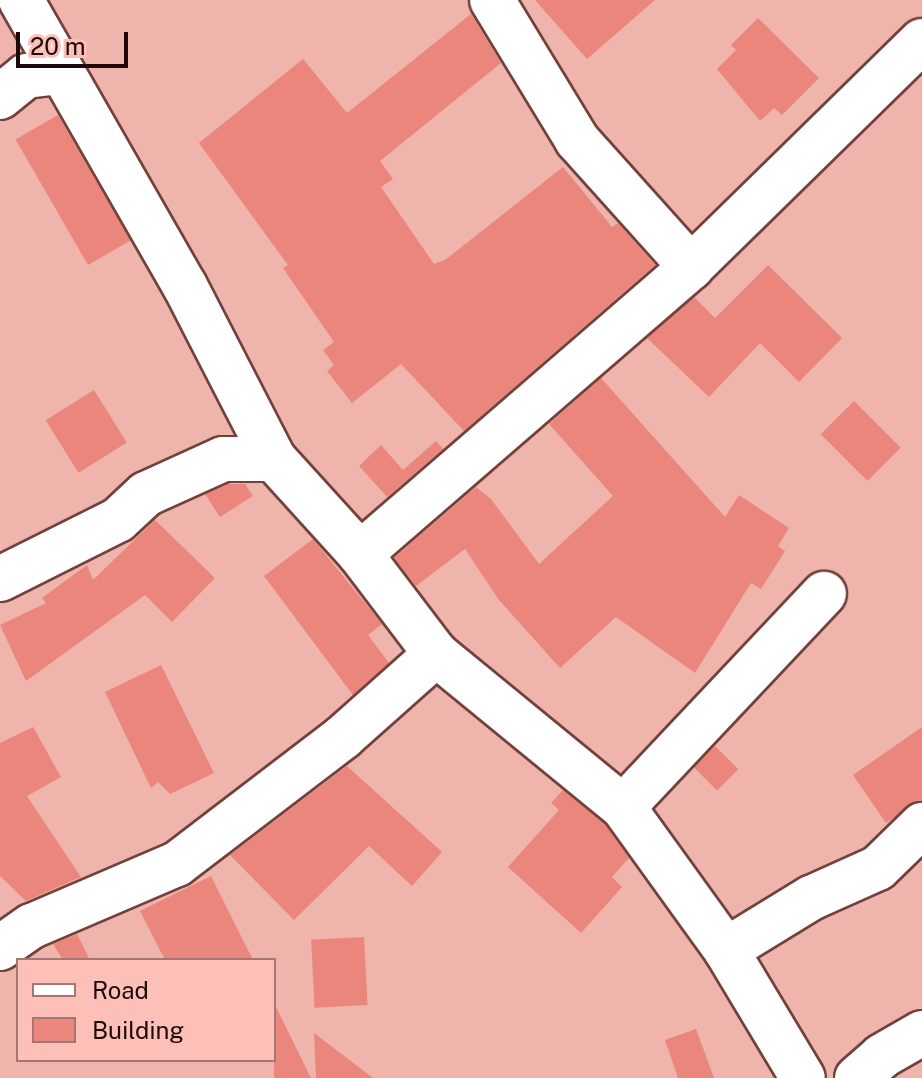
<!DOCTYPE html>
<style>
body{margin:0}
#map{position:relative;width:922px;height:1078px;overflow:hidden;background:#efb4ac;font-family:"Public Sans",sans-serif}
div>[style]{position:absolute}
.building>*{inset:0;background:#ea867b;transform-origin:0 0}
.roads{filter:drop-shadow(2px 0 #73413c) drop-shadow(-2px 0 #73413c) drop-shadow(0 2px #73413c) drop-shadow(0 -2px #73413c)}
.minor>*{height:44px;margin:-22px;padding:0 22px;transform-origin:22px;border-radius:22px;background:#fff}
span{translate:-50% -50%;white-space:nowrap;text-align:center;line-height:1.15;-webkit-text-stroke:8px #fdc0b9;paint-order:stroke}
.legend{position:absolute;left:16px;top:958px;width:260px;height:104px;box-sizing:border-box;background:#fdc0b9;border:2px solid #a37772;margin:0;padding:10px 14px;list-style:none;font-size:24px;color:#1d0907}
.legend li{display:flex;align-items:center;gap:16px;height:40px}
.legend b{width:40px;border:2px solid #a37772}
.scale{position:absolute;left:16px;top:32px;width:112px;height:36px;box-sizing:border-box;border:4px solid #1d0907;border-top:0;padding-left:10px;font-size:24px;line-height:28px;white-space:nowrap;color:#1d0907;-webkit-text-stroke:6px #fdc0b9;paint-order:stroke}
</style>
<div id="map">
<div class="building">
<i style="clip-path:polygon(535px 0,655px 0,587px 59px)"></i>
<i style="clip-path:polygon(471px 14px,501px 63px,380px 161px,393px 179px,381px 187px,434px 264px,445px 260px,563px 167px,612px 227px,618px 223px,655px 265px,464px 431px,401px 364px,352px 403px,327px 371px,334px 365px,323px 350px,334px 342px,283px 268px,288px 265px,199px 143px,303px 59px,347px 113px)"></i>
<i style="clip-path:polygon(758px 18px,819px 78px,782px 115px,774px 108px,760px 121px,717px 69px,736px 50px,731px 45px)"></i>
<i style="left:58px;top:115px;width:145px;height:49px;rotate:60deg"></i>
<i style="clip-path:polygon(768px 265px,842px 338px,799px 382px,760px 343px,709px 397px,647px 338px,694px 297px,715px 318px)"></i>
<i style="clip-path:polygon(601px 378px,725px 517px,739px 495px,789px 528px,778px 546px,785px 551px,761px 589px,751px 583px,695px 673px,616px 617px,560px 668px,499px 600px,465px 549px,416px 586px,394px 558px,476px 487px,491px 499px,539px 564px,613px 496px,549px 424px)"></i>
<i style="left:94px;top:390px;width:62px;height:57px;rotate:58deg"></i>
<i style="left:854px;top:401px;width:66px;height:47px;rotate:45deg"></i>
<i style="clip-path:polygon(436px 441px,443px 449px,387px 497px,359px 466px,381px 445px,403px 470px)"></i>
<i style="clip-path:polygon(228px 484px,245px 484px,253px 496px,220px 517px,205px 494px)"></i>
<i style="clip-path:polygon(155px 520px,215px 578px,172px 622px,145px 595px,26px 681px,0 625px,46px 603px,42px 598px,87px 565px,93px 580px)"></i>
<i style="clip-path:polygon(313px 539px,382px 624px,368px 635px,389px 663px,353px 695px,264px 576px)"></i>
<i style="clip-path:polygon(161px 665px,214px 773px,170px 794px,158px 782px,151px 788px,105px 692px)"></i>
<i style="clip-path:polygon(33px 727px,61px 777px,27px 796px,81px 877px,26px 901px,0 876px,0 743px)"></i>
<i style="clip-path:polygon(922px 727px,922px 799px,886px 823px,853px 775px)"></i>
<i style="left:715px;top:746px;width:33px;height:30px;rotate:45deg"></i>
<i style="clip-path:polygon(347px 766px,442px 852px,412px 886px,369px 846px,294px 920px,230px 855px)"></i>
<i style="clip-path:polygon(563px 790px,605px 824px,629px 858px,612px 877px,622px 887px,581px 933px,508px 867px,559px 810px,551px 803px)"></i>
<i style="clip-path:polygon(211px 876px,253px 960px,165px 960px,140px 911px)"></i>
<i style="clip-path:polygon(77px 934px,90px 960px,63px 960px,53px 944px)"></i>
<i style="left:364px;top:937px;width:68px;height:53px;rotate:87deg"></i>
<i style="clip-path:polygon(274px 1003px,311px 1078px,274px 1078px)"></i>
<i style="clip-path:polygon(696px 1029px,714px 1078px,678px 1078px,665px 1040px)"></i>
<i style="clip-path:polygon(314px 1033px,373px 1078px,316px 1078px)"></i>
</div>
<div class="roads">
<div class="minor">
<i style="left:21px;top:0;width:330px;rotate:60.2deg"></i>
<i style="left:185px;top:286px;width:195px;rotate:62.8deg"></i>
<i style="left:274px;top:459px;width:128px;rotate:47.8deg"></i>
<i style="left:360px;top:554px;width:126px;rotate:52.8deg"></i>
<i style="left:436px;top:654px;width:242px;rotate:39.3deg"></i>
<i style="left:623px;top:807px;width:176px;rotate:54.2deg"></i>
<i style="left:726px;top:950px;width:149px;rotate:59deg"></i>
<i style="left:492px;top:0;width:164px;rotate:58.7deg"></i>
<i style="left:577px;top:140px;width:171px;rotate:48.1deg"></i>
<i style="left:0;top:97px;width:33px;rotate:-39deg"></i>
<i style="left:26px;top:76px;width:34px;rotate:-7deg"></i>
<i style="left:360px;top:554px;width:438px;rotate:-40.9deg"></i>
<i style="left:691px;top:267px;width:323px;rotate:-44.4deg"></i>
<i style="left:0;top:579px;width:132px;rotate:-26.6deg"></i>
<i style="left:118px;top:520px;width:38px;rotate:-43deg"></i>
<i style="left:146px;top:494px;width:85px;rotate:-24.4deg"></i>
<i style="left:223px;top:459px;width:51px"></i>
<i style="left:623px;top:807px;width:293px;rotate:-46.7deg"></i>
<i style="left:0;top:948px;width:39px;rotate:-35deg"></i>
<i style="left:32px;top:926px;width:158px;rotate:-23.2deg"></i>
<i style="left:177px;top:864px;width:209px;rotate:-37.4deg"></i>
<i style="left:343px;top:737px;width:125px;rotate:-41.7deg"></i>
<i style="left:726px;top:950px;width:100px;rotate:-31.5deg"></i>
<i style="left:811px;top:898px;width:73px;rotate:-24.1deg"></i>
<i style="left:878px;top:868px;width:62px;rotate:-44.3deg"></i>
<i style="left:857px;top:1078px;width:33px;rotate:-41deg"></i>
<i style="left:882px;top:1056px;width:46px;rotate:-29.9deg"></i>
</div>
</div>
<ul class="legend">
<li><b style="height:10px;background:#fff"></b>Road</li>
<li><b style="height:22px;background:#ea867b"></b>Building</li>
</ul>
<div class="scale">20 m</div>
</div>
